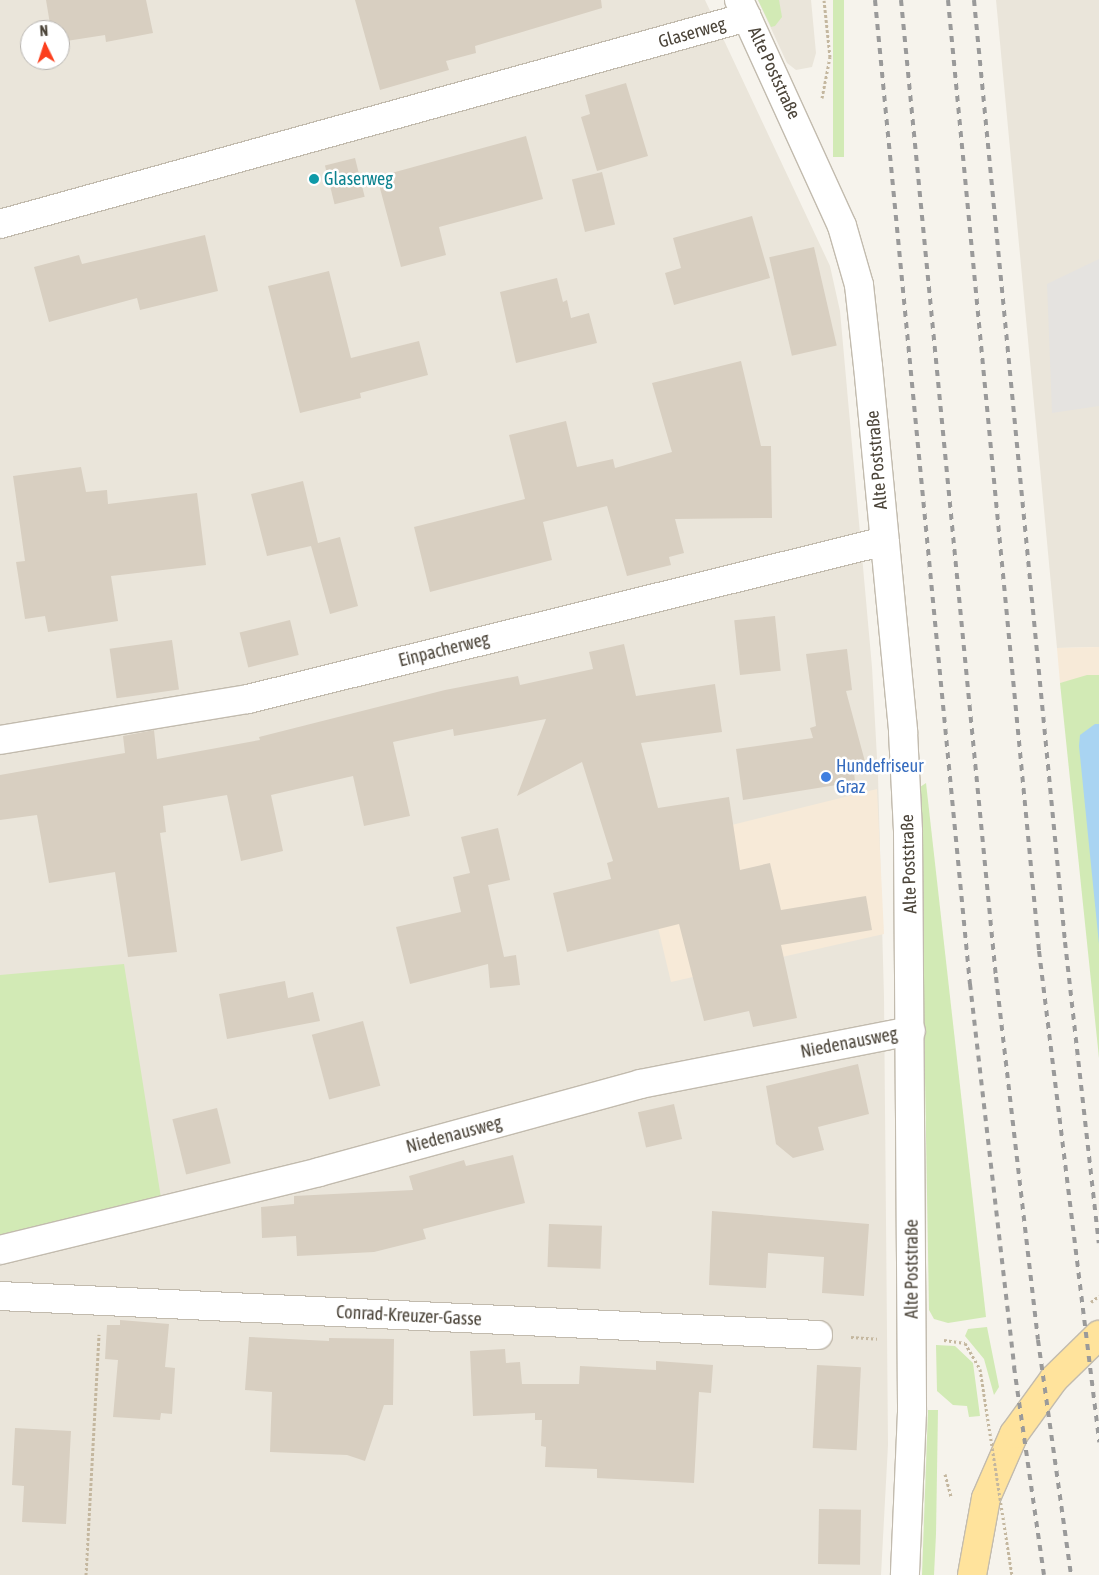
<!DOCTYPE html>
<meta charset="utf-8">
<style>
body{margin:0}
#map{position:relative;width:1099px;height:1575px;overflow:hidden;background:#f6f3ec;font-family:"Asap Condensed",sans-serif}
div>[style]{position:absolute}
.residential>*{inset:0;background:#eae5da}
.commercial>*{inset:0;background:#f7ead8}
.green>*{inset:0;background:#d2eab5;transform-origin:0 0}
.parking>*{inset:0;background:#e5e3e0}
.water>*{inset:0;background:#a9d4f2}
.building>*{inset:0;background:#d8cfc1;transform-origin:0 0}
.path>*{height:3px;margin-top:-1.5px;transform-origin:0;background:repeating-linear-gradient(90deg,#c4b79f 0 2.5px,transparent 0 5px)}
.roads{filter:drop-shadow(1px 0 #c2bbae) drop-shadow(-1px 0 #c2bbae) drop-shadow(0 1px #c2bbae) drop-shadow(0 -1px #c2bbae)}
.minor>*{height:28px;margin:-14px;padding:0 14px;transform-origin:14px;border-radius:14px;background:#fff}
.major>*{height:28px;margin:-14px;padding:0 14px;transform-origin:14px;border-radius:14px;background:#ffe39c}
.rail>*{height:4px;margin-top:-2px;transform-origin:0;background:repeating-linear-gradient(90deg,#9a9a9a 0 6px,transparent 0 12px)}
.path-bridge>*{height:3px;margin-top:-1.5px;transform-origin:0;background:repeating-linear-gradient(90deg,#c4b79f 0 2.5px,transparent 0 5px)}
.dots>*{width:14px;height:14px;translate:-50% -50%;box-sizing:border-box;border:2px solid #fff;border-radius:50%}
span{translate:-50% -50%;white-space:nowrap;text-align:center;line-height:1.15;-webkit-text-stroke:5px #fff;paint-order:stroke}
.street-label{font-size:18px;color:#4b4439}
.culture-label{font-size:18px;color:#0d838f}
.left{translate:0 -50%;text-align:left}
.shop-label{font-size:18px;color:#366cbe}
.north{position:absolute;left:20px;top:20px;width:50px;height:50px;box-sizing:border-box;background:#fff;border:1px solid #b7b4b0;border-radius:50%;rotate:356deg;font-size:14px;font-weight:700;line-height:20px;text-align:center;color:#4b4439}
.north::after{content:'';display:block;margin:auto;width:18px;height:22px;background:#fc3f1d;clip-path:polygon(50% 0,100% 100%,50% 72%,0 100%)}
</style>
<div id="map">
<div class="residential">
<i style="clip-path:polygon(evenodd,0 0,705px 0,830px 266px,840px 311px,872px 667px,878px 776px,884px 997px,888px 1445px,881px 1575px,0 1575px,0 0,30px 30px,60px 30px,60px 60px,30px 60px,30px 30px)"></i>
<i style="clip-path:polygon(758px 0,811px 0,816px 53px,812px 67px,796px 70px,787px 63px)"></i>
<i style="clip-path:polygon(996px 0,1099px 0,1099px 647px,1057px 648px)"></i>
</div>
<div class="commercial">
<i style="clip-path:polygon(1099px 647px,1099px 675px,1060px 683px,1057px 648px)"></i>
<i style="clip-path:polygon(877px 789px,884px 934px,671px 982px,639px 848px)"></i>
</div>
<div class="green">
<i style="clip-path:polygon(758px 0,779px 0,782px 17px,775px 26px,771px 27px)"></i>
<i style="left:833px;top:0;width:11px;height:157px"></i>
<i style="clip-path:polygon(1087px 675px,1099px 675px,1099px 1058px,1060px 683px)"></i>
<i style="clip-path:polygon(926px 783px,986px 1317px,948px 1323px,934px 1319px,929px 1310px,920px 787px)"></i>
<i style="clip-path:polygon(124px 964px,161px 1198px,0 1236px,0 975px)"></i>
<i style="clip-path:polygon(987px 1327px,999px 1387px,994px 1395px,984px 1359px,965px 1336px,968px 1329px)"></i>
<i style="clip-path:polygon(936px 1345px,955px 1346px,973px 1363px,980px 1416px,969px 1417px,967px 1406px,953px 1405px,937px 1391px)"></i>
<i style="clip-path:polygon(928px 1410px,938px 1410px,936px 1534px,934px 1575px,922px 1575px)"></i>
</div>
<div class="parking">
<i style="clip-path:polygon(1099px 259px,1099px 406px,1052px 413px,1047px 284px)"></i>
</div>
<div class="water">
<i style="clip-path:polygon(1095px 724px,1099px 724px,1099px 944px,1079px 746px,1080px 735px)"></i>
</div>
<div class="building">
<i style="clip-path:polygon(46px 0,146px 0,153px 33px,106px 42px,105px 35px,60px 42px,60px 30px,51px 30px)"></i>
<i style="clip-path:polygon(355px 0,601px 0,602px 8px,475px 46px,476px 53px,446px 61px,449px 70px,380px 90px)"></i>
<i style="clip-path:polygon(626px 83px,648px 156px,597px 171px,581px 117px,590px 114px,585px 95px)"></i>
<i style="clip-path:polygon(526px 136px,543px 199px,439px 227px,446px 255px,401px 267px,377px 177px)"></i>
<i style="left:355px;top:158px;width:40px;height:31px;rotate:76deg"></i>
<i style="left:602px;top:172px;width:54px;height:31px;rotate:76deg"></i>
<i style="clip-path:polygon(752px 216px,770px 278px,674px 305px,665px 273px,681px 268px,673px 238px)"></i>
<i style="clip-path:polygon(205px 235px,218px 291px,140px 310px,137px 298px,49px 322px,34px 267px,79px 255px,82px 264px)"></i>
<i style="left:814px;top:247px;width:101px;height:46px;rotate:77deg"></i>
<i style="clip-path:polygon(329px 271px,351px 358px,419px 341px,428px 375px,360px 393px,361px 398px,300px 413px,268px 286px)"></i>
<i style="clip-path:polygon(557px 278px,563px 302px,567px 300px,571px 318px,589px 313px,597px 343px,516px 363px,500px 292px)"></i>
<i style="clip-path:polygon(741px 361px,761px 446px,771px 446px,772px 518px,675px 519px,684px 553px,669px 557px,671px 565px,627px 576px,607px 506px,543px 522px,552px 560px,430px 592px,414px 527px,525px 499px,509px 435px,566px 421px,577px 467px,613px 459px,615px 468px,672px 452px,652px 383px)"></i>
<i style="clip-path:polygon(81px 467px,86px 492px,107px 490px,108px 504px,197px 493px,206px 565px,111px 576px,118px 621px,48px 632px,45px 616px,25px 619px,16px 562px,25px 561px,13px 476px)"></i>
<i style="clip-path:polygon(303px 481px,318px 543px,340px 537px,358px 606px,330px 614px,311px 546px,267px 556px,251px 494px)"></i>
<i style="left:775px;top:616px;width:55px;height:41px;rotate:84deg"></i>
<i style="left:290px;top:620px;width:36px;height:52px;rotate:76deg"></i>
<i style="left:172px;top:640px;width:50px;height:63px;rotate:82deg"></i>
<i style="clip-path:polygon(624px 644px,636px 696px,715px 684px,722px 732px,641px 743px,658px 808px,729px 797px,740px 870px,770px 863px,781px 910px,866px 896px,872px 930px,781px 945px,797px 1018px,753px 1027px,749px 1011px,704px 1021px,679px 924px,567px 952px,553px 893px,611px 879px,607px 863px,613px 861px,582px 762px,517px 796px,546px 719px,454px 736px,453px 729px,393px 742px,410px 816px,364px 826px,353px 776px,271px 795px,283px 851px,241px 861px,227px 795px,163px 806px,166px 832px,160px 833px,177px 952px,128px 957px,115px 872px,49px 883px,37px 815px,0 820px,0 775px,125px 753px,123px 736px,154px 730px,157px 759px,260px 740px,259px 737px,445px 690px,518px 676px,520px 685px,593px 669px,589px 652px)"></i>
<i style="clip-path:polygon(847px 649px,852px 690px,846px 691px,867px 769px,854px 772px,855px 782px,743px 800px,736px 749px,813px 738px,810px 728px,816px 726px,806px 654px)"></i>
<i style="clip-path:polygon(498px 828px,510px 880px,488px 885px,504px 957px,516px 955px,520px 985px,490px 988px,488px 964px,410px 984px,396px 927px,461px 912px,453px 877px,470px 873px,461px 837px)"></i>
<i style="clip-path:polygon(285px 981px,288px 998px,313px 992px,320px 1021px,227px 1039px,219px 994px)"></i>
<i style="left:363px;top:1021px;width:67px;height:53px;rotate:75deg"></i>
<i style="clip-path:polygon(858px 1064px,869px 1114px,818px 1127px,824px 1150px,793px 1158px,776px 1144px,766px 1086px)"></i>
<i style="left:674px;top:1104px;width:36px;height:37px;rotate:77deg"></i>
<i style="left:217px;top:1108px;width:57px;height:46px;rotate:76deg"></i>
<i style="clip-path:polygon(513px 1155px,525px 1203px,423px 1229px,426px 1239px,374px 1252px,297px 1256px,296px 1236px,262px 1238px,261px 1207px,294px 1204px,294px 1196px,413px 1190px,409px 1176px,464px 1160px,466px 1166px)"></i>
<i style="clip-path:polygon(712px 1211px,869px 1224px,864px 1296px,822px 1293px,824px 1257px,768px 1253px,766px 1288px,709px 1285px)"></i>
<i style="left:549px;top:1224px;width:53px;height:43px;rotate:2deg"></i>
<i style="clip-path:polygon(120px 1320px,169px 1324px,165px 1367px,175px 1368px,172px 1414px,161px 1413px,160px 1420px,113px 1417px,118px 1360px,105px 1359px,107px 1325px,120px 1325px)"></i>
<i style="clip-path:polygon(249px 1337px,329px 1341px,329px 1338px,394px 1339px,393px 1405px,384px 1405px,365px 1461px,347px 1455px,270px 1452px,272px 1392px,245px 1390px)"></i>
<i style="clip-path:polygon(505px 1349px,506px 1363px,520px 1362px,522px 1384px,579px 1384px,580px 1366px,656px 1370px,656px 1361px,713px 1365px,711px 1393px,699px 1392px,694px 1483px,597px 1478px,597px 1469px,545px 1467px,546px 1447px,541px 1446px,542px 1420px,535px 1420px,535px 1413px,473px 1416px,470px 1351px)"></i>
<i style="left:817px;top:1365px;width:44px;height:83px;rotate:3deg"></i>
<i style="clip-path:polygon(15px 1428px,71px 1431px,66px 1524px,22px 1522px,24px 1486px,12px 1485px)"></i>
<i style="left:819px;top:1509px;width:42px;height:55px;rotate:1deg"></i>
</div>
<div class="path">
<i style="left:822px;top:98px;width:42px;rotate:-79deg"></i>
<i style="left:830px;top:57px;width:57px;rotate:-96deg"></i>
<i style="left:1091px;top:1302px;width:10px;rotate:-37deg"></i>
<i style="left:851px;top:1337px;width:26px;rotate:4deg"></i>
<i style="left:944px;top:1340px;width:21px;rotate:8deg"></i>
<i style="left:965px;top:1343px;width:30px;rotate:60deg"></i>
<i style="left:945px;top:1474px;width:24px;rotate:75deg"></i>
<i style="left:86px;top:1575px;width:241px;rotate:-86.9deg"></i>
</div>
<div class="roads">
<div class="minor">
<i style="left:739px;top:0;width:248px;rotate:65.5deg"></i>
<i style="left:842px;top:226px;width:61px;rotate:73.9deg"></i>
<i style="left:859px;top:285px;width:81px;rotate:83.7deg"></i>
<i style="left:868px;top:366px;width:368px;rotate:84.5deg"></i>
<i style="left:903px;top:732px;width:100px;rotate:87.1deg"></i>
<i style="left:908px;top:832px;width:580px;rotate:89.6deg"></i>
<i style="left:912px;top:1412px;width:163px;rotate:92.5deg"></i>
<i style="left:0;top:224px;width:775px;rotate:-15.49deg"></i>
<i style="left:0;top:740px;width:251px;rotate:-9.4deg"></i>
<i style="left:248px;top:699px;width:656px;rotate:-13.93deg"></i>
<i style="left:0;top:1250px;width:328px;rotate:-13.7deg"></i>
<i style="left:319px;top:1172px;width:333px;rotate:-15.3deg"></i>
<i style="left:640px;top:1084px;width:276px;rotate:-11.1deg"></i>
<i style="left:0;top:1296px;width:819px;rotate:2.73deg"></i>
</div>
<div class="major">
<i style="left:972px;top:1575px;width:78px;rotate:-79.7deg"></i>
<i style="left:986px;top:1498px;width:70px;rotate:-66.4deg"></i>
<i style="left:1014px;top:1434px;width:68px;rotate:-54deg"></i>
<i style="left:1054px;top:1379px;width:63px;rotate:-44.4deg"></i>
</div>
</div>
<div class="rail">
<i style="left:875px;top:0;width:989px;rotate:84.49deg"></i>
<i style="left:970px;top:984px;width:386px;rotate:83.4deg"></i>
<i style="left:1014px;top:1367px;width:210px;rotate:81.8deg"></i>
<i style="left:901px;top:0;width:982px;rotate:84.45deg"></i>
<i style="left:996px;top:977px;width:365px;rotate:83.4deg"></i>
<i style="left:1038px;top:1340px;width:237px;rotate:82deg"></i>
<i style="left:948px;top:0;width:955px;rotate:84.53deg"></i>
<i style="left:1039px;top:951px;width:495px;rotate:83deg"></i>
<i style="left:974px;top:0;width:946px;rotate:84.48deg"></i>
<i style="left:1065px;top:942px;width:303px;rotate:83.6deg"></i>
</div>
<div class="path-bridge">
<i style="left:980px;top:1369px;width:208px;rotate:81.2deg"></i>
</div>
<div class="dots">
<i style="left:314px;top:179px;background:#0f9aa8"></i>
<i style="left:826px;top:777px;background:#3f7fe0"></i>
</div>
<div class="street-label">
<span style="left:692px;top:33px;rotate:-16deg">Glaserweg</span>
<span style="left:774px;top:73px;rotate:65deg">Alte Poststraße</span>
<span style="left:877px;top:460px;rotate:-95deg">Alte Poststraße</span>
<span style="left:444px;top:650px;rotate:-14deg">Einpacherweg</span>
<span style="left:909px;top:864px;rotate:-92deg">Alte Poststraße</span>
<span style="left:849px;top:1043px;rotate:-11deg">Niedenausweg</span>
<span style="left:454px;top:1135px;rotate:-15deg">Niedenausweg</span>
<span style="left:912px;top:1269px;rotate:-90deg">Alte Poststraße</span>
<span style="left:409px;top:1316px;rotate:3deg">Conrad-Kreuzer-Gasse</span>
</div>
<div class="culture-label">
<span class="left" style="left:324px;top:179px">Glaserweg</span>
</div>
<div class="shop-label">
<span class="left" style="left:836px;top:777px">Hundefriseur<br>Graz</span>
</div>
<div class="north">N</div>
</div>
